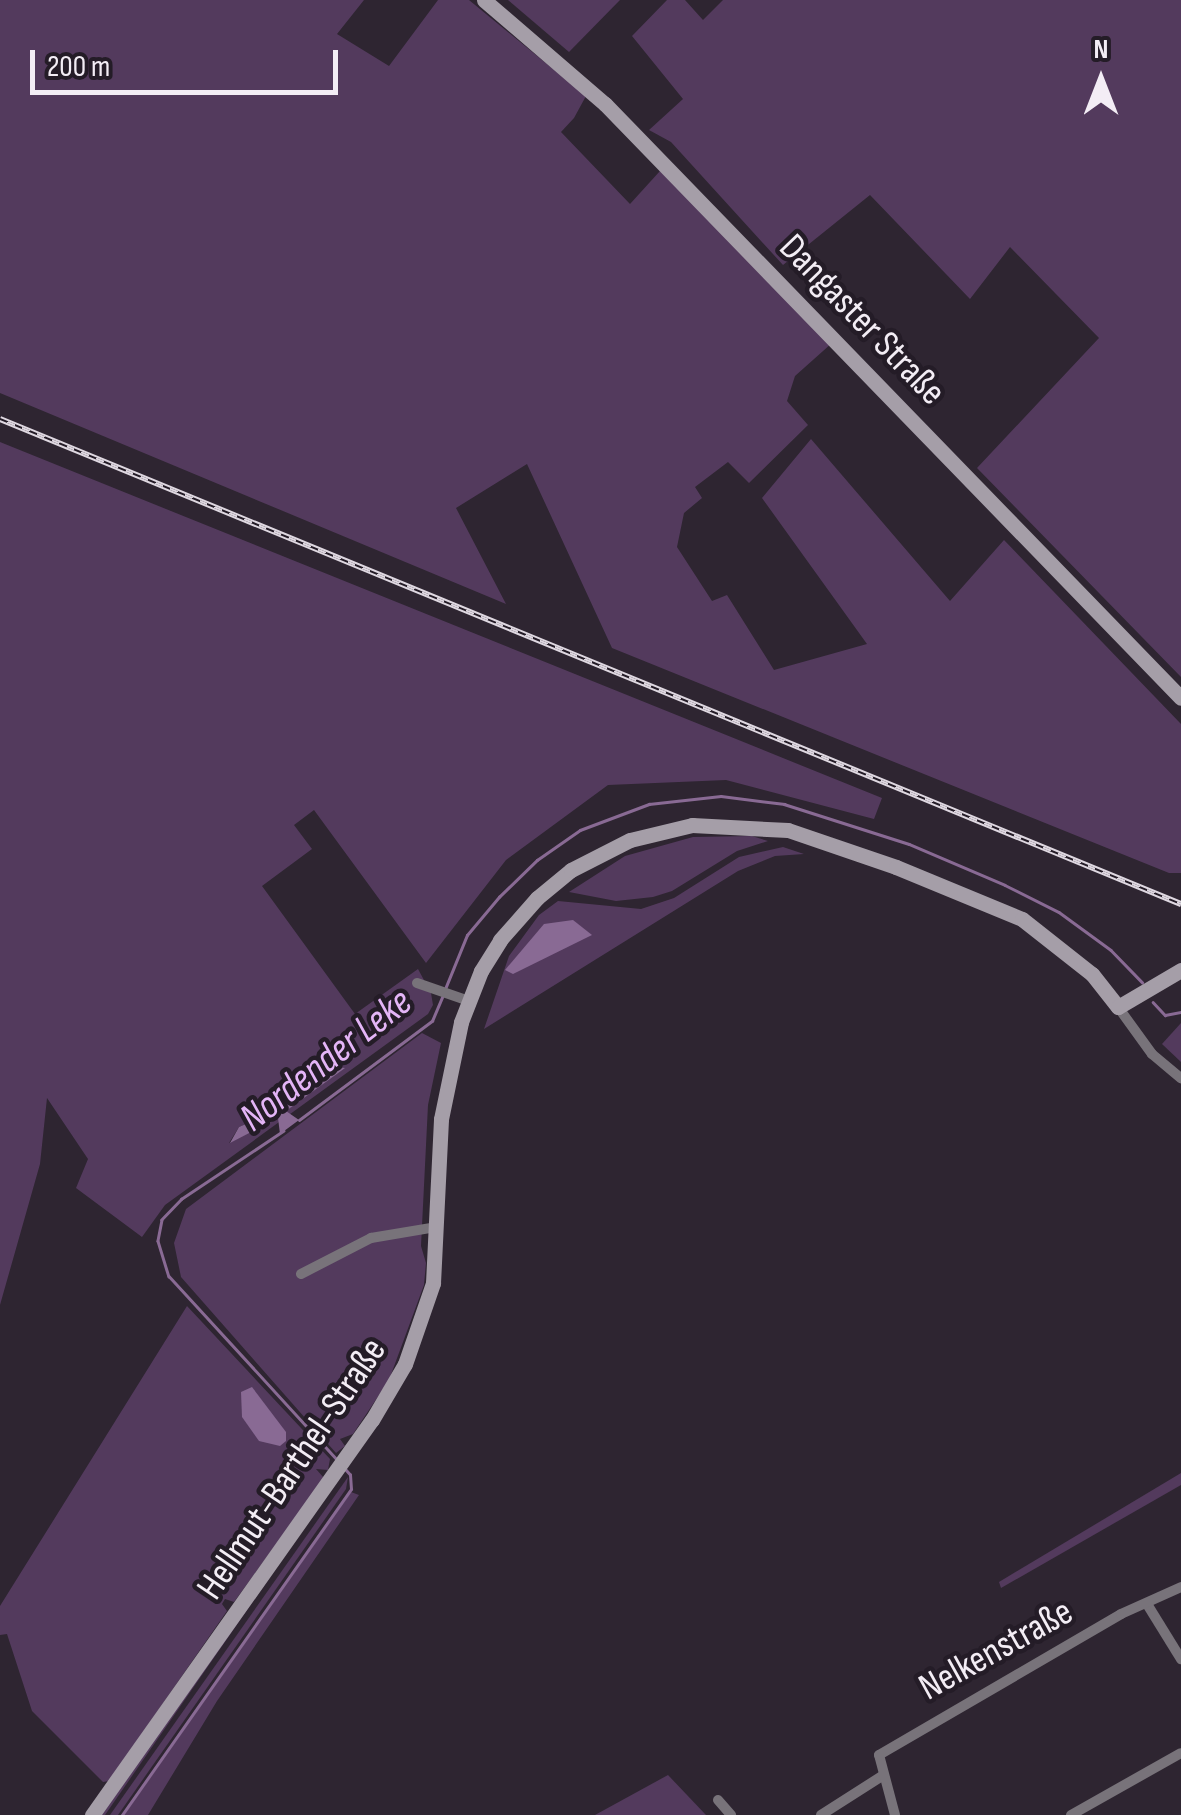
<!DOCTYPE html>
<meta charset="utf-8">
<style>
body{margin:0}
#map{position:relative;width:1181px;height:1815px;overflow:hidden;background:#2e2531;font-family:"Sofia Sans Condensed",sans-serif}
div>[style]{position:absolute}
.green>*{inset:0;background:#533a5d}
.water>*{inset:0;background:#896a94}
.stream>*{height:2.5px;margin:-1.25px;padding:0 1.25px;transform-origin:1.25px;border-radius:1.25px;background:#896a94}
.street>*{height:10px;margin:-5px;padding:0 5px;transform-origin:5px;border-radius:5px;background:#78737a}
.secondary>*{height:15px;margin:-7.5px;padding:0 7.5px;transform-origin:7.5px;border-radius:7.5px;background:#a59ea8}
.rail>*{height:6px;margin-top:-3px;transform-origin:0;background:repeating-linear-gradient(90deg,#241c27 0 8px,#dfd8e1 0 16px);box-sizing:border-box;border-block:2px solid #dfd8e1}
span{translate:-50% -50%;white-space:nowrap;text-align:center;line-height:1.15;-webkit-text-stroke:9px #241c27;paint-order:stroke}
.street-label{font-size:38px;color:#f3edf5}
.water-label{font-size:40px;color:#e4b5f7;font-style:italic}
.north{position:absolute;left:1051px;top:30px;width:100px;height:100px;-webkit-text-stroke:8px #241c27;paint-order:stroke;rotate:0deg;font-size:28px;font-weight:700;line-height:40px;text-align:center;color:#f3edf5}
.north::after{content:'';display:block;margin:auto;width:35px;height:45px;background:#f3edf5;clip-path:polygon(50% 0,100% 100%,50% 72%,0 100%)}
.scale{position:absolute;left:30px;top:50px;width:308px;height:45px;box-sizing:border-box;border:5px solid #f3edf5;border-top:0;padding-left:12px;font-size:30px;line-height:35px;white-space:nowrap;color:#f3edf5;-webkit-text-stroke:8px #241c27;paint-order:stroke}
</style>
<div id="map">
<div class="green">
<i style="clip-path:polygon(0 0,364px 0,337px 34px,389px 66px,438px 0,469px 0,586px 96px,574px 118px,561px 132px,630px 204px,660px 171px,832px 343px,795px 376px,787px 401px,808px 425px,749px 483px,728px 462px,695px 487px,702px 498px,684px 513px,677px 547px,712px 601px,727px 595px,774px 670px,867px 644px,762px 498px,811px 439px,950px 601px,1004px 540px,1181px 724px,1181px 873px,1169px 873px,612px 648px,527px 464px,456px 508px,506px 604px,0 393px)"></i>
<i style="clip-path:polygon(508px 0,620px 0,569px 52px)"></i>
<i style="clip-path:polygon(667px 0,685px 0,703px 20px,723px 0,1181px 0,1181px 677px,977px 468px,1099px 338px,1010px 247px,970px 299px,870px 195px,783px 265px,671px 142px,649px 130px,683px 99px,632px 36px)"></i>
<i style="clip-path:polygon(evenodd,0 442px,882px 798px,874px 819px,726px 780px,608px 785px,506px 860px,426px 963px,314px 810px,294px 825px,312px 849px,262px 886px,355px 1014px,418px 969px,431px 993px,433px 1005px,428px 1014px,165px 1205px,142px 1237px,76px 1188px,88px 1159px,47px 1098px,40px 1164px,0 1305px,0 442px,343px 1068px,278px 1117px,229px 1143px,239px 1127px,270px 1115px,343px 1068px)"></i>
<i style="clip-path:polygon(752px 836px,768px 841px,737px 851px,672px 891px,653px 897px,616px 901px,569px 892px,625px 856px,693px 837px)"></i>
<i style="clip-path:polygon(783px 847px,804px 854px,775px 856px,738px 871px,484px 1029px,509px 956px,539px 915px,558px 901px,641px 909px,674px 898px,739px 857px)"></i>
<i style="clip-path:polygon(1181px 1023px,1181px 1062px,1162px 1044px)"></i>
<i style="clip-path:polygon(422px 1033px,441px 1043px,428px 1105px,421px 1246px,426px 1263px,424px 1285px,389px 1380px,353px 1434px,340px 1439px,345px 1446px,336px 1453px,181px 1277px,174px 1243px,186px 1209px)"></i>
<i style="clip-path:polygon(187px 1306px,330px 1459px,328px 1470px,316px 1469px,324px 1478px,234px 1602px,225px 1599px,222px 1604px,227px 1611px,109px 1781px,103px 1782px,32px 1711px,7px 1634px,0 1635px,0 1606px)"></i>
<i style="clip-path:polygon(1181px 1473px,1181px 1485px,1001px 1588px,999px 1582px)"></i>
<i style="clip-path:polygon(348px 1477px,346px 1489px,118px 1815px,110px 1815px)"></i>
<i style="clip-path:polygon(335px 1483px,105px 1815px,100px 1815px)"></i>
<i style="clip-path:polygon(351px 1492px,359px 1495px,217px 1701px,148px 1815px,124px 1815px)"></i>
<i style="clip-path:polygon(668px 1775px,706px 1815px,595px 1815px)"></i>
</div>
<div class="water">
<i style="clip-path:polygon(573px 920px,592px 935px,513px 974px,505px 970px,544px 924px)"></i>
<i style="clip-path:polygon(338px 1067px,345px 1068px,286px 1111px,299px 1120px,280px 1134px,278px 1118px,230px 1143px,239px 1127px,277px 1111px,306px 1078px)"></i>
<i style="clip-path:polygon(252px 1387px,286px 1432px,286px 1441px,280px 1446px,259px 1441px,242px 1417px,241px 1392px)"></i>
</div>
<div class="stream">
<i style="left:445px;top:989px;width:58px;rotate:-67.8deg"></i>
<i style="left:467px;top:935px;width:50px;rotate:-49.9deg"></i>
<i style="left:499px;top:897px;width:53px;rotate:-44.2deg"></i>
<i style="left:537px;top:860px;width:52px;rotate:-34.9deg"></i>
<i style="left:580px;top:830px;width:74px;rotate:-20.6deg"></i>
<i style="left:649px;top:804px;width:72px;rotate:-6.3deg"></i>
<i style="left:721px;top:796px;width:64px;rotate:7.2deg"></i>
<i style="left:784px;top:804px;width:131px;rotate:17.7deg"></i>
<i style="left:909px;top:844px;width:104px;rotate:23.1deg"></i>
<i style="left:1005px;top:885px;width:60px;rotate:26.6deg"></i>
<i style="left:1059px;top:912px;width:64px;rotate:36.2deg"></i>
<i style="left:1111px;top:950px;width:45px;rotate:45.9deg"></i>
<i style="left:1153px;top:1002px;width:18px;rotate:47deg"></i>
<i style="left:1165px;top:1015px;width:16px;rotate:-11deg"></i>
<i style="left:299px;top:1120px;width:166px;rotate:-36.7deg"></i>
<i style="left:432px;top:1021px;width:26px;rotate:-67deg"></i>
<i style="left:284px;top:1131px;width:123px;rotate:146.3deg"></i>
<i style="left:182px;top:1199px;width:29px;rotate:134deg"></i>
<i style="left:162px;top:1220px;width:21px;rotate:101deg"></i>
<i style="left:158px;top:1241px;width:37px;rotate:73deg"></i>
<i style="left:169px;top:1276px;width:247px;rotate:47.5deg"></i>
<i style="left:122px;top:1815px;width:398px;rotate:-54.9deg"></i>
<i style="left:351px;top:1489px;width:14px;rotate:-94deg"></i>
<i style="left:350px;top:1475px;width:9px;rotate:-131deg"></i>
</div>
<div class="street">
<i style="left:417px;top:983px;width:55px;rotate:19.1deg"></i>
<i style="left:1118px;top:1007px;width:58px;rotate:54.1deg"></i>
<i style="left:1152px;top:1054px;width:38px;rotate:40deg"></i>
<i style="left:301px;top:1274px;width:79px;rotate:-27.2deg"></i>
<i style="left:371px;top:1238px;width:67px;rotate:-9.5deg"></i>
<i style="left:1147px;top:1604px;width:65px;rotate:58.3deg"></i>
<i style="left:718px;top:1800px;width:20px;rotate:49deg"></i>
<i style="left:821px;top:1815px;width:72px;rotate:-32.6deg"></i>
<i style="left:895px;top:1815px;width:62px;rotate:-104.9deg"></i>
<i style="left:879px;top:1755px;width:280px;rotate:-30.2deg"></i>
<i style="left:1121px;top:1614px;width:66px;rotate:-24.2deg"></i>
<i style="left:1071px;top:1815px;width:126px;rotate:-29.4deg"></i>
</div>
<div class="secondary">
<i style="left:484px;top:0;width:160px;rotate:40.7deg"></i>
<i style="left:605px;top:104px;width:827px;rotate:45.88deg"></i>
<i style="left:92px;top:1815px;width:484px;rotate:-54.7deg"></i>
<i style="left:372px;top:1420px;width:65px;rotate:-59.5deg"></i>
<i style="left:405px;top:1364px;width:86px;rotate:-70.9deg"></i>
<i style="left:433px;top:1283px;width:164px;rotate:-87.2deg"></i>
<i style="left:441px;top:1119px;width:99px;rotate:-78.3deg"></i>
<i style="left:461px;top:1022px;width:55px;rotate:-68.6deg"></i>
<i style="left:481px;top:971px;width:36px;rotate:-58deg"></i>
<i style="left:500px;top:940px;width:56px;rotate:-48.6deg"></i>
<i style="left:537px;top:898px;width:44px;rotate:-39.5deg"></i>
<i style="left:571px;top:870px;width:66px;rotate:-27deg"></i>
<i style="left:630px;top:840px;width:64px;rotate:-13.6deg"></i>
<i style="left:692px;top:825px;width:96px;rotate:3deg"></i>
<i style="left:788px;top:830px;width:114px;rotate:18.9deg"></i>
<i style="left:896px;top:867px;width:136px;rotate:22.4deg"></i>
<i style="left:1022px;top:919px;width:89px;rotate:38.2deg"></i>
<i style="left:1092px;top:974px;width:42px;rotate:51.8deg"></i>
<i style="left:1118px;top:1007px;width:73px;rotate:-30.4deg"></i>
</div>
<div class="rail">
<i style="left:0;top:419px;width:1277px;rotate:22.33deg"></i>
</div>
<div class="street-label">
<span style="left:862px;top:320px;rotate:46deg">Dangaster Straße</span>
<span style="left:292px;top:1469px;rotate:-56deg">Hellmut-Barthel-Straße</span>
<span style="left:996px;top:1650px;rotate:-29deg">Nelkenstraße</span>
</div>
<div class="water-label">
<span style="left:326px;top:1060px;rotate:-38deg">Nordender Leke</span>
</div>
<div class="north">N</div>
<div class="scale">200 m</div>
</div>
